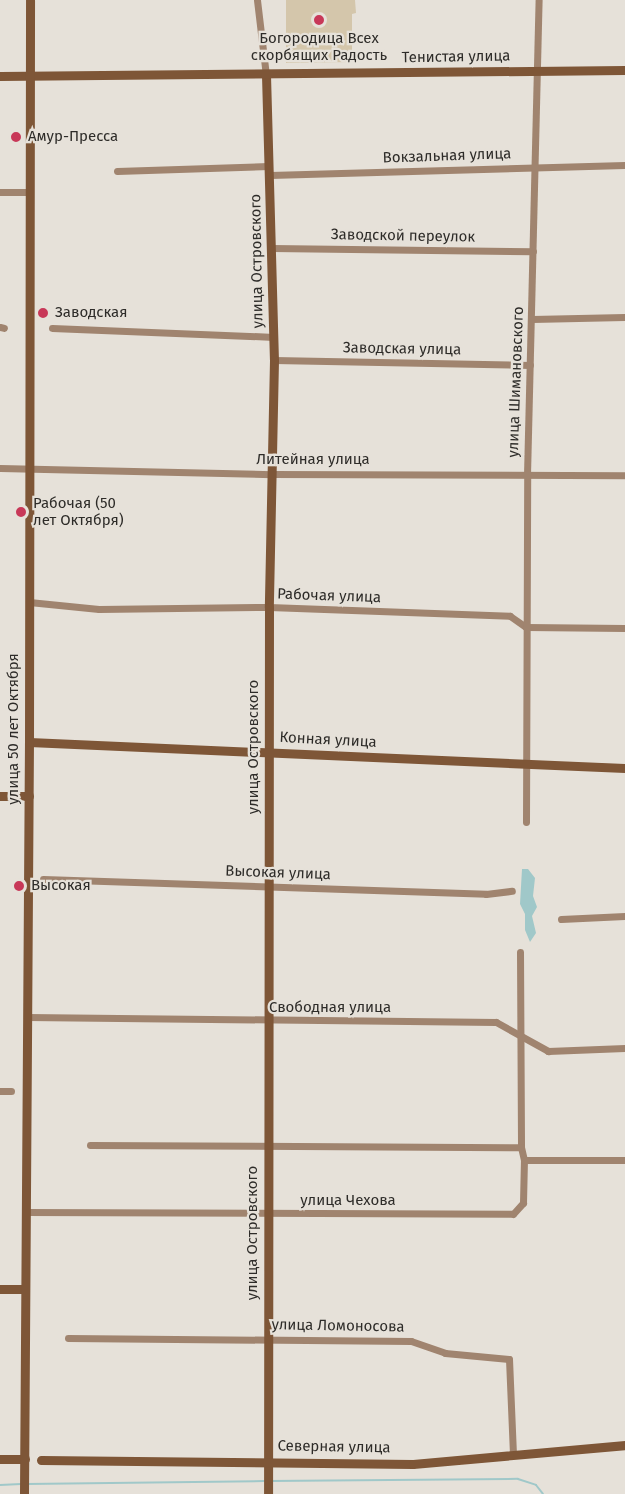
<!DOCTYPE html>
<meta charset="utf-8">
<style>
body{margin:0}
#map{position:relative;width:625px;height:1494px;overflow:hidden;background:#e6e1d9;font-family:"Fira Sans",sans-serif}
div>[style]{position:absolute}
.green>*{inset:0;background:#d4c6ab}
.water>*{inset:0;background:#a0c8c9}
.stream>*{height:2px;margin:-1px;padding:0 1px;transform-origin:1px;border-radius:1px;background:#a0c8c9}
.street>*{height:7px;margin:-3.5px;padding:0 3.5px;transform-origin:3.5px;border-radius:3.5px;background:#a0846f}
.secondary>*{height:9px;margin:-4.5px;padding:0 4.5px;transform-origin:4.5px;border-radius:4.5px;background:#7e5637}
.dots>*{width:16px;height:16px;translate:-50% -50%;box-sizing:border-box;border:3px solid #e6e1d9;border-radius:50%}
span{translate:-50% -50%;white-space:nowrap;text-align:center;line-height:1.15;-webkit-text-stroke:4.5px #e6e1d9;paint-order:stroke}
.poi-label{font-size:15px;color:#2e2c29}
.left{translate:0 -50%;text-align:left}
.street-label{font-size:15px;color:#2e2c29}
</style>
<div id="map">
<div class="green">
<i style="clip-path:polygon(286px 0,355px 0,356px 13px,352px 14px,352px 62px,286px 63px)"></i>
</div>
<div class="water">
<i style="clip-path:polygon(522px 869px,528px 869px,535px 878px,533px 896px,537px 907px,532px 916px,536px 933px,530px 942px,525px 930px,525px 914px,520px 904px)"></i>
</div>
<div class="stream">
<i style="left:270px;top:1481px;width:248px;rotate:-0.5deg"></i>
<i style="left:518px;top:1479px;width:19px;rotate:18deg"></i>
<i style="left:536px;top:1485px;width:11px;rotate:52deg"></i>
<i style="left:27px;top:1484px;width:237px;rotate:-0.7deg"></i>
<i style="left:0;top:1485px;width:21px;rotate:-3deg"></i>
</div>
<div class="street">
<i style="left:257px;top:0;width:76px;rotate:83.2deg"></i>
<i style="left:117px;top:171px;width:152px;rotate:-1.9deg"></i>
<i style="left:270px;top:175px;width:355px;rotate:-1.6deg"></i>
<i style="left:0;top:192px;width:28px"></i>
<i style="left:272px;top:248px;width:261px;rotate:0.7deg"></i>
<i style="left:532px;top:319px;width:93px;rotate:-1.2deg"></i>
<i style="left:0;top:327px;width:4px;rotate:14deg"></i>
<i style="left:52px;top:328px;width:222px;rotate:2.3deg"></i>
<i style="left:274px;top:360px;width:256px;rotate:1.1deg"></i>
<i style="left:0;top:468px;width:272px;rotate:1.3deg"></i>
<i style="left:272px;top:474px;width:353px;rotate:0.2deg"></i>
<i style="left:29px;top:602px;width:70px;rotate:5.7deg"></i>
<i style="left:99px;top:609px;width:170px;rotate:-0.7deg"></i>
<i style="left:269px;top:607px;width:241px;rotate:2.1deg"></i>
<i style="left:510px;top:616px;width:19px;rotate:35deg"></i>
<i style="left:526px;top:627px;width:99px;rotate:0.6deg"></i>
<i style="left:526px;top:822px;width:347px;rotate:-89.8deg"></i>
<i style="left:527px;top:475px;width:475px;rotate:-88.6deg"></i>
<i style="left:43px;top:879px;width:443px;rotate:1.9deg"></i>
<i style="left:486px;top:894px;width:26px;rotate:-7deg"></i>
<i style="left:561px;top:919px;width:64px;rotate:-2.7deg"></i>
<i style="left:520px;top:952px;width:195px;rotate:89.7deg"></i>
<i style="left:521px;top:1147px;width:13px;rotate:77deg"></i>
<i style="left:27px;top:1017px;width:469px;rotate:0.6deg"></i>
<i style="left:496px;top:1022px;width:60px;rotate:29.1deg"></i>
<i style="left:548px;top:1051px;width:77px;rotate:-2.2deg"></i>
<i style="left:0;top:1091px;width:11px"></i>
<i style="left:90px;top:1145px;width:431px;rotate:0.3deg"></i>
<i style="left:25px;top:1212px;width:488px;rotate:0.2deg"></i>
<i style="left:513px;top:1214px;width:15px;rotate:-48deg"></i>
<i style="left:523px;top:1203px;width:43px;rotate:-88.7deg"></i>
<i style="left:524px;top:1160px;width:101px"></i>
<i style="left:68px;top:1338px;width:343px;rotate:0.5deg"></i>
<i style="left:411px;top:1341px;width:36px;rotate:19deg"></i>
<i style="left:445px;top:1353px;width:64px;rotate:5.4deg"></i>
<i style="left:509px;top:1359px;width:96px;rotate:87.6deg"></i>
</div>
<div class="secondary">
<i style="left:266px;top:75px;width:285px;rotate:88.4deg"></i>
<i style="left:274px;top:360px;width:247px;rotate:91.2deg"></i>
<i style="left:269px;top:607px;width:887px;rotate:90.06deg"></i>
<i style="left:0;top:76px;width:625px;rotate:-0.55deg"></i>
<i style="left:29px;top:742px;width:597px;rotate:2.5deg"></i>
<i style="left:0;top:796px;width:29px"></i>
<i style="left:0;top:1289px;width:25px"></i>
<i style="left:0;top:1459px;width:25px"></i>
<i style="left:41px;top:1460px;width:372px;rotate:0.6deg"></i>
<i style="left:413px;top:1464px;width:213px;rotate:-5.1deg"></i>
<i style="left:24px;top:1494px;width:752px;rotate:-89.62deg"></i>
<i style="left:29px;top:742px;width:742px;rotate:-89.92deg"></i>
</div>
<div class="dots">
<i style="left:319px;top:20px;background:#c83858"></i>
<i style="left:16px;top:137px;background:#c83858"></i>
<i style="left:43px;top:313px;background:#c83858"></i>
<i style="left:21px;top:512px;background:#c83858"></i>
<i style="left:19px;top:886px;background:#c83858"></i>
</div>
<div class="poi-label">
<span style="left:319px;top:47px">Богородица Всех<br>скорбящих Радость</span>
<span class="left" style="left:28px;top:137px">Амур-Пресса</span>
<span class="left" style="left:55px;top:313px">Заводская</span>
<span class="left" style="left:33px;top:512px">Рабочая (50<br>лет Октября)</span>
<span class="left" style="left:31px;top:886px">Высокая</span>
</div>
<div class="street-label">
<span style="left:456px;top:57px;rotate:-1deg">Тенистая улица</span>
<span style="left:447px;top:156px;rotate:-2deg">Вокзальная улица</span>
<span style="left:403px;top:236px;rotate:1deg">Заводской переулок</span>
<span style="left:257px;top:261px;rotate:-91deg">улица Островского</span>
<span style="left:402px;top:349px;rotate:1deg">Заводская улица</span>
<span style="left:516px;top:382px;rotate:-88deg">улица Шимановского</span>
<span style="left:313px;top:460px">Литейная улица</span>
<span style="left:329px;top:596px;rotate:2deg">Рабочая улица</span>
<span style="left:14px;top:729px;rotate:-90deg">улица 50 лет Октября</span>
<span style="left:328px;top:740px;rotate:3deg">Конная улица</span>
<span style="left:254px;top:747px;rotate:-90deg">улица Островского</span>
<span style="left:278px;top:873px;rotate:2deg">Высокая улица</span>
<span style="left:330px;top:1008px">Свободная улица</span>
<span style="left:348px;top:1201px">улица Чехова</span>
<span style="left:253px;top:1233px;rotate:-90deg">улица Островского</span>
<span style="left:338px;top:1326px;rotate:1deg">улица Ломоносова</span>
<span style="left:334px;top:1447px;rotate:1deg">Северная улица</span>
</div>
</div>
